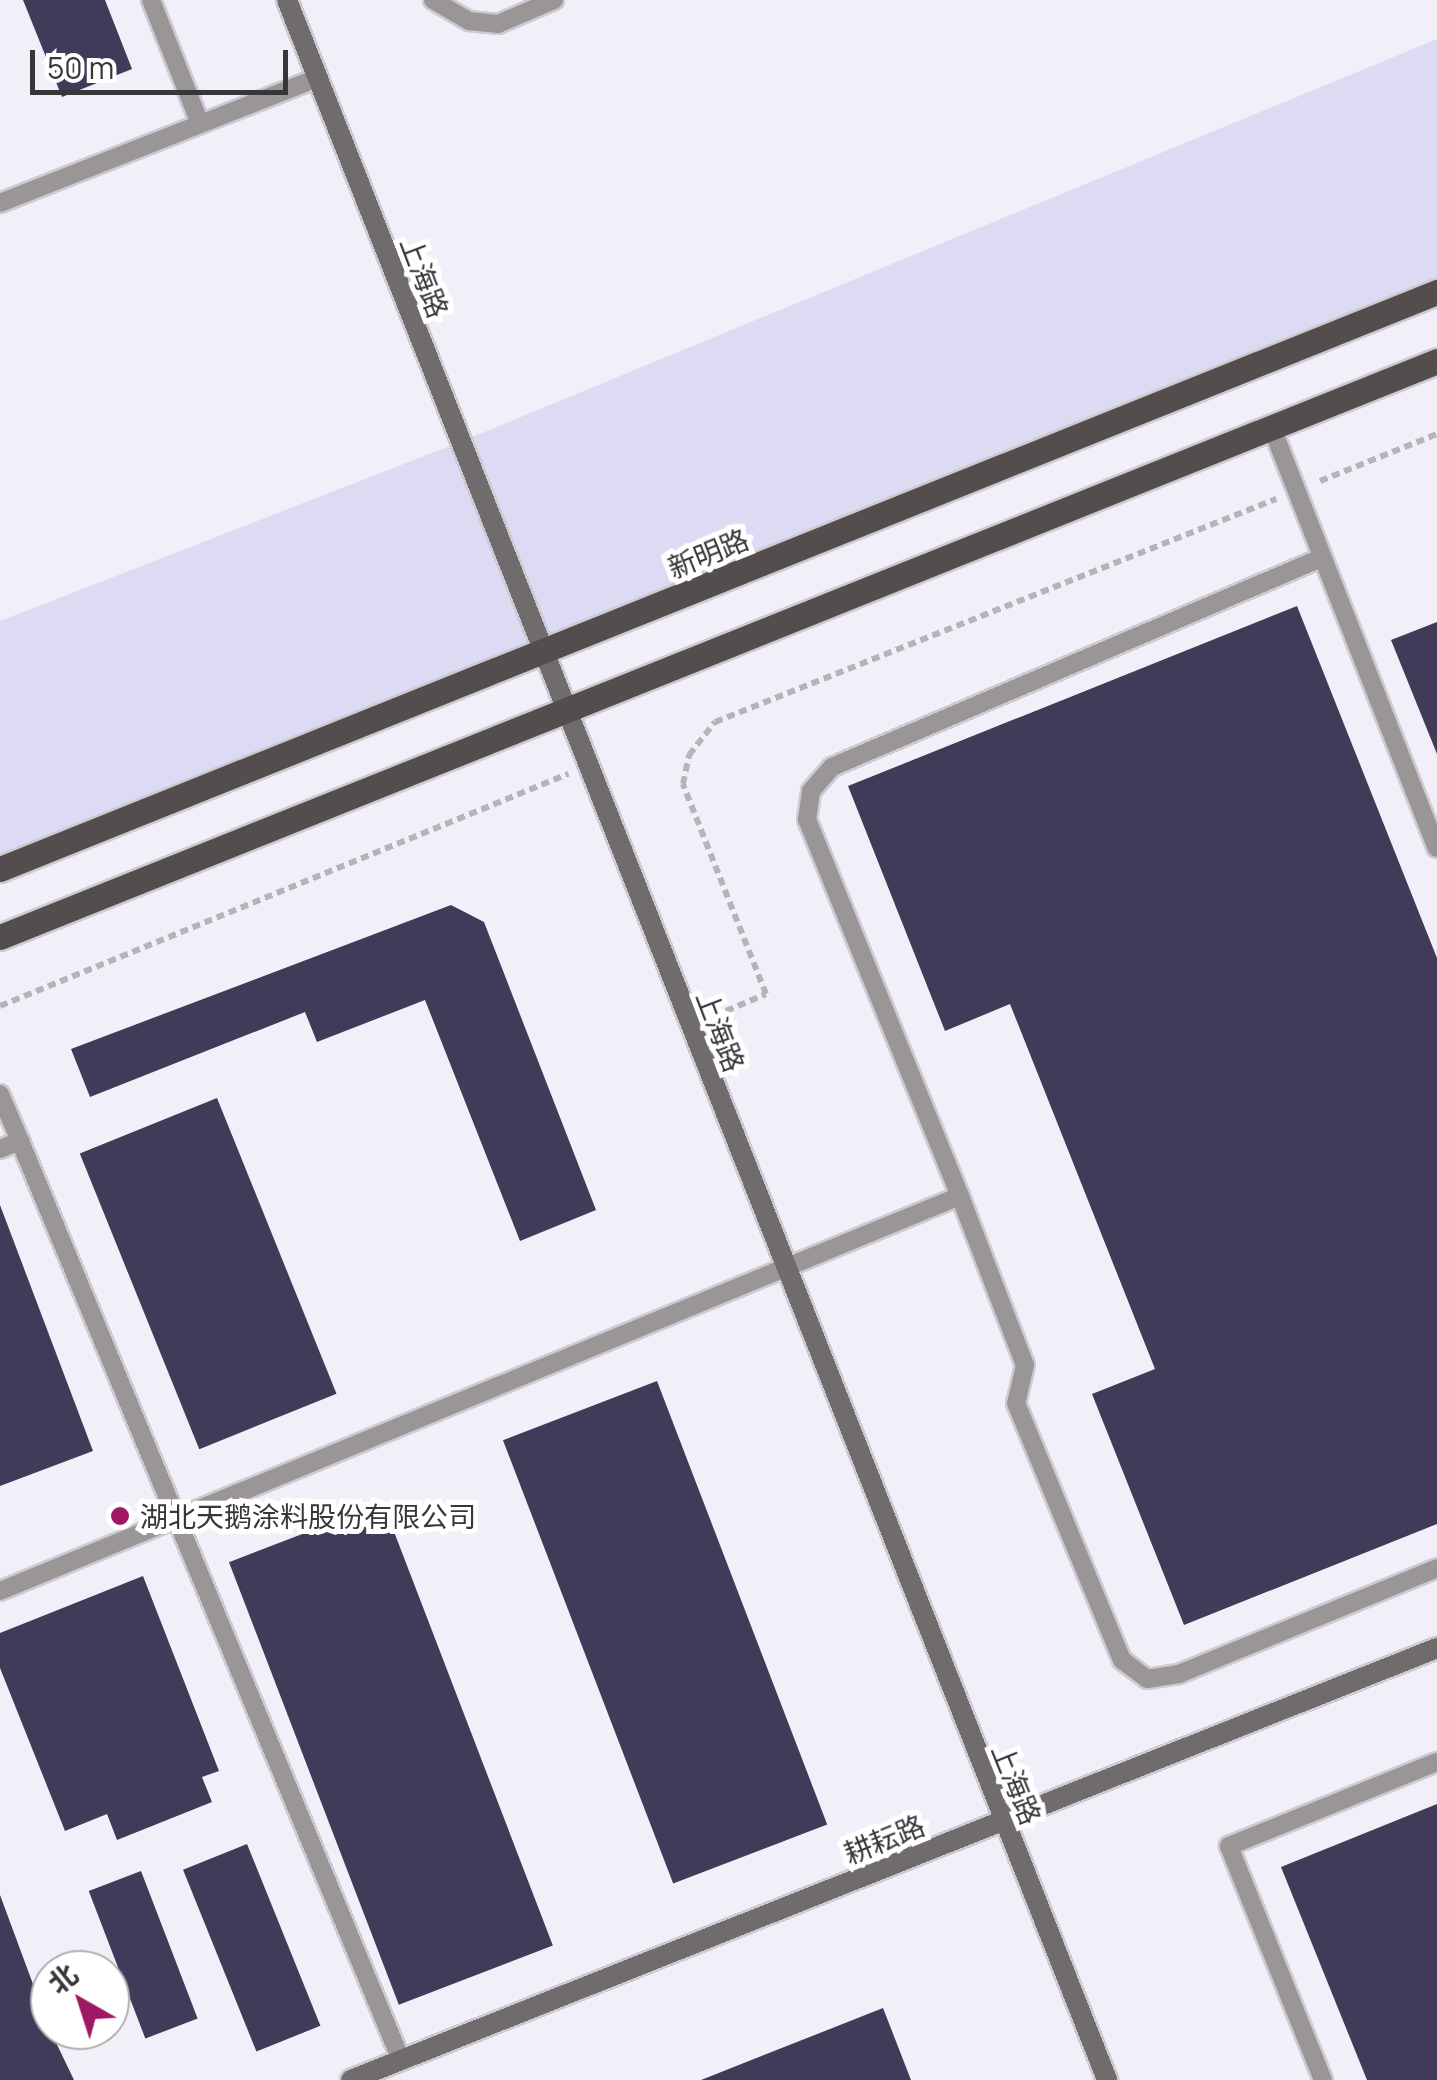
<!DOCTYPE html>
<meta charset="utf-8">
<style>
body{margin:0}
#map{position:relative;width:1437px;height:2080px;overflow:hidden;background:#f1f0f8;font-family:Manrope,"Noto Sans SC",sans-serif}
div>[style]{position:absolute}
.green>*{inset:0;background:#dddbf3}
.building>*{inset:0;background:#3f3b59;transform-origin:0 0}
.path>*{height:6px;margin-top:-3px;transform-origin:0;background:repeating-linear-gradient(90deg,#b5b4ba 0 8px,transparent 0 13px)}
.roads{filter:drop-shadow(2px 0 #cccbd2) drop-shadow(-2px 0 #cccbd2) drop-shadow(0 2px #cccbd2) drop-shadow(0 -2px #cccbd2)}
.lane>*{height:18px;margin:-9px;padding:0 9px;transform-origin:9px;border-radius:9px;background:#9a9697}
.secondary>*{height:20px;margin:-10px;padding:0 10px;transform-origin:10px;border-radius:10px;background:#706b6c}
.primary>*{height:25px;margin:-12.5px;padding:0 12.5px;transform-origin:12.5px;border-radius:12.5px;background:#534d4e}
.dots>*{width:28px;height:28px;translate:-50% -50%;box-sizing:border-box;border:5px solid #fff;border-radius:50%}
span{translate:-50% -50%;white-space:nowrap;text-align:center;line-height:1.15;-webkit-text-stroke:10px #fff;paint-order:stroke}
.street-label{font-size:28px;color:#373639}
.poi-label{font-size:28px;color:#373639}
.left{translate:0 -50%;text-align:left}
.north{position:absolute;left:30px;top:1950px;width:100px;height:100px;box-sizing:border-box;background:#fff;border:2px solid #afafb0;border-radius:50%;rotate:321deg;font-size:28px;font-weight:700;line-height:40px;text-align:center;color:#373639}
.north::after{content:'';display:block;margin:auto;width:35px;height:45px;background:#9f1866;clip-path:polygon(50% 0,100% 100%,50% 72%,0 100%)}
.scale{position:absolute;left:30px;top:50px;width:258px;height:45px;box-sizing:border-box;border:5px solid #373639;border-top:0;padding-left:12px;font-size:30px;line-height:35px;white-space:nowrap;color:#373639;-webkit-text-stroke:8px #fff;paint-order:stroke}
</style>
<div id="map">
<div class="green">
<i style="clip-path:polygon(1437px 39px,1437px 292px,0 869px,0 621px,460px 442px)"></i>
</div>
<div class="building">
<i style="clip-path:polygon(23px 0,105px 0,132px 69px,62px 97px)"></i>
<i style="clip-path:polygon(1297px 606px,1437px 958px,1437px 1524px,1184px 1625px,1092px 1394px,1155px 1369px,1010px 1004px,945px 1031px,848px 786px)"></i>
<i style="clip-path:polygon(1437px 622px,1437px 754px,1391px 640px)"></i>
<i style="clip-path:polygon(451px 905px,484px 922px,596px 1210px,520px 1241px,425px 1000px,317px 1042px,305px 1012px,90px 1097px,71px 1049px)"></i>
<i style="left:217px;top:1098px;width:319px;height:148px;rotate:68deg"></i>
<i style="clip-path:polygon(0 1205px,93px 1451px,0 1486px)"></i>
<i style="left:657px;top:1381px;width:475px;height:165px;rotate:69deg"></i>
<i style="left:383px;top:1503px;width:474px;height:165px;rotate:69deg"></i>
<i style="clip-path:polygon(143px 1576px,219px 1771px,202px 1777px,212px 1802px,117px 1840px,107px 1814px,65px 1831px,0 1668px,0 1633px)"></i>
<i style="clip-path:polygon(1437px 1804px,1437px 2080px,1367px 2080px,1281px 1867px)"></i>
<i style="left:247px;top:1844px;width:196px;height:69px;rotate:68deg"></i>
<i style="left:141px;top:1871px;width:158px;height:56px;rotate:69deg"></i>
<i style="clip-path:polygon(0 1895px,50px 2030px,74px 2080px,0 2080px)"></i>
<i style="clip-path:polygon(883px 2008px,911px 2080px,701px 2080px)"></i>
</div>
<div class="path">
<i style="left:1320px;top:481px;width:126px;rotate:-21.9deg"></i>
<i style="left:0;top:1006px;width:614px;rotate:-22.22deg"></i>
<i style="left:714px;top:1016px;width:56px;rotate:-22.9deg"></i>
<i style="left:766px;top:994px;width:226px;rotate:-111.6deg"></i>
<i style="left:683px;top:784px;width:30px;rotate:-78deg"></i>
<i style="left:689px;top:755px;width:42px;rotate:-51.8deg"></i>
<i style="left:715px;top:722px;width:604px;rotate:-21.68deg"></i>
</div>
<div class="roads">
<div class="lane">
<i style="left:151px;top:0;width:133px;rotate:68.4deg"></i>
<i style="left:433px;top:0;width:42px;rotate:30.3deg"></i>
<i style="left:469px;top:21px;width:29px;rotate:6deg"></i>
<i style="left:498px;top:24px;width:61px;rotate:-23.2deg"></i>
<i style="left:0;top:203px;width:342px;rotate:-21.5deg"></i>
<i style="left:1272px;top:428px;width:451px;rotate:68.6deg"></i>
<i style="left:0;top:1094px;width:51px;rotate:66.9deg"></i>
<i style="left:0;top:1149px;width:22px;rotate:-22deg"></i>
<i style="left:20px;top:1141px;width:995px;rotate:67.48deg"></i>
<i style="left:960px;top:1196px;width:181px;rotate:69deg"></i>
<i style="left:1025px;top:1365px;width:39px;rotate:103deg"></i>
<i style="left:1016px;top:1403px;width:278px;rotate:67.6deg"></i>
<i style="left:1122px;top:1660px;width:31px;rotate:37deg"></i>
<i style="left:1147px;top:1679px;width:32px;rotate:-9deg"></i>
<i style="left:1179px;top:1674px;width:279px;rotate:-22.3deg"></i>
<i style="left:0;top:1591px;width:1038px;rotate:-22.37deg"></i>
<i style="left:960px;top:1196px;width:406px;rotate:-112.1deg"></i>
<i style="left:807px;top:820px;width:29px;rotate:-82deg"></i>
<i style="left:811px;top:791px;width:32px;rotate:-49deg"></i>
<i style="left:832px;top:767px;width:532px;rotate:-23.14deg"></i>
<i style="left:1323px;top:2080px;width:252px;rotate:-111.9deg"></i>
<i style="left:1229px;top:1846px;width:224px;rotate:-22deg"></i>
</div>
<div class="secondary">
<i style="left:287px;top:0;width:2236px;rotate:68.48deg"></i>
<i style="left:351px;top:2080px;width:1169px;rotate:-21.69deg"></i>
</div>
<div class="primary">
<i style="left:0;top:869px;width:1549px;rotate:-21.88deg"></i>
<i style="left:0;top:937px;width:1548px;rotate:-21.84deg"></i>
</div>
</div>
<div class="dots">
<i style="left:120px;top:1516px;background:#9f1866"></i>
</div>
<div class="street-label">
<span style="left:425px;top:277px;rotate:69deg">上海路</span>
<span style="left:708px;top:553px;rotate:-22deg">新明路</span>
<span style="left:721px;top:1031px;rotate:69deg">上海路</span>
<span style="left:1017px;top:1784px;rotate:68deg">上海路</span>
<span style="left:884px;top:1839px;rotate:-22deg">耕耘路</span>
</div>
<div class="poi-label">
<span class="left" style="left:140px;top:1516px">湖北天鹅涂料股份有限公司</span>
</div>
<div class="north">北</div>
<div class="scale">50 m</div>
</div>
